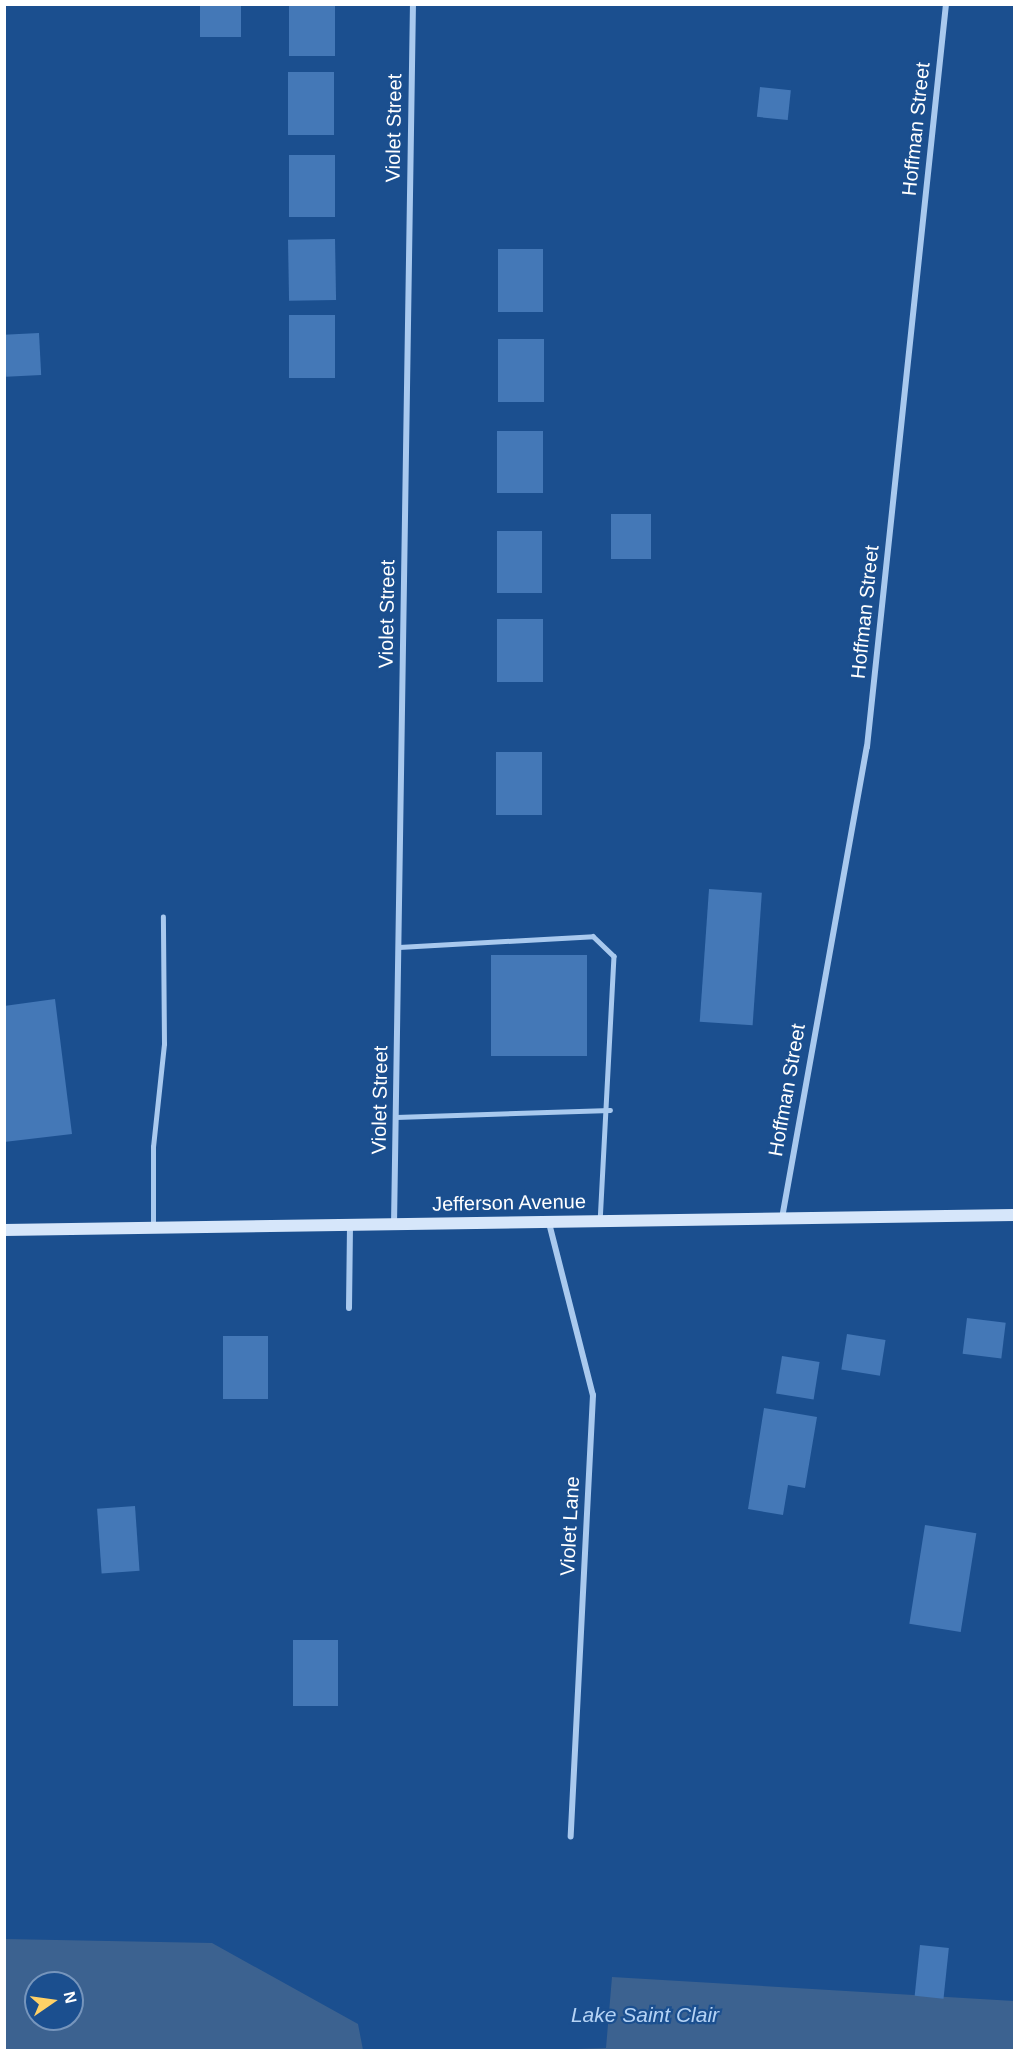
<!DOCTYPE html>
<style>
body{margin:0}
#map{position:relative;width:1019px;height:2055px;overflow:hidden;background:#1b4f8f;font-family:Helvetica,sans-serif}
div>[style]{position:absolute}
.water>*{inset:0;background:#3c6290}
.building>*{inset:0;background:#4478b7;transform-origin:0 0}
.lane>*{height:4.5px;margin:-2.25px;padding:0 2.25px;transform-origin:2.25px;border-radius:2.25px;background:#a9c9ee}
.street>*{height:6px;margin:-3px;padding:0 3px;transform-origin:3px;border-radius:3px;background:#a9c9ee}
.secondary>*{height:12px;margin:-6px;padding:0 6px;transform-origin:6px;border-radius:6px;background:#d6e6fa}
span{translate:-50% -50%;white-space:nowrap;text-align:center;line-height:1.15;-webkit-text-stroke:4.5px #1b4f8f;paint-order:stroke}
.street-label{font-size:20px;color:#fff}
.water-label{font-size:21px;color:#b5d3f5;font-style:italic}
.frame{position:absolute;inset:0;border:6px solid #fff;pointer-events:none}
.north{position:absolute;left:24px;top:1971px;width:60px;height:60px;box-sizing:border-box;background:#1b4f8f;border:2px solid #7695bc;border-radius:50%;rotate:77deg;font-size:16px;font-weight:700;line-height:24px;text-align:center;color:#fff}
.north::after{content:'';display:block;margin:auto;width:21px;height:27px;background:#ffd166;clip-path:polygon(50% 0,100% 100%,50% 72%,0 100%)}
</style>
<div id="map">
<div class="water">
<i style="clip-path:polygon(evenodd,5px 1939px,212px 1943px,358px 2024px,363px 2050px,5px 2050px,5px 1939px,36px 1983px,72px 1983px,72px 2019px,36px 2019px,36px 1983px)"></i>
<i style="clip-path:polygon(612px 1977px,1014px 2001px,1014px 2050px,547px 2050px,606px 2048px)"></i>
</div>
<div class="building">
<i style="left:200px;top:4px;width:41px;height:33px"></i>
<i style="left:289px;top:4px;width:46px;height:52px"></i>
<i style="left:288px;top:72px;width:46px;height:63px"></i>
<i style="left:760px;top:87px;width:31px;height:30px;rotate:6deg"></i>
<i style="left:289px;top:155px;width:46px;height:62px"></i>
<i style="left:335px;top:239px;width:61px;height:47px;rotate:89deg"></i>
<i style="left:498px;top:249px;width:45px;height:63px"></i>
<i style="left:289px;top:315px;width:46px;height:63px"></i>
<i style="left:39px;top:333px;width:42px;height:35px;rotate:87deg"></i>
<i style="left:544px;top:339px;width:63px;height:46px;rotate:90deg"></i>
<i style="left:543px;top:431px;width:62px;height:46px;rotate:90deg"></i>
<i style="left:611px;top:514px;width:40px;height:45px"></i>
<i style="left:497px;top:531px;width:45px;height:62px"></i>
<i style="left:497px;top:619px;width:46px;height:63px"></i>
<i style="left:496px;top:752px;width:46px;height:63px"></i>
<i style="left:709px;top:889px;width:53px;height:133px;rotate:4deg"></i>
<i style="left:491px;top:955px;width:96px;height:101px"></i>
<i style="clip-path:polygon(55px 999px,72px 1134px,4px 1142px,4px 1006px)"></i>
<i style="left:967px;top:1318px;width:39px;height:36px;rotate:7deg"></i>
<i style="left:847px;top:1334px;width:39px;height:36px;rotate:9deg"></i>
<i style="left:223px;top:1336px;width:45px;height:63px"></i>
<i style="left:782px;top:1356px;width:38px;height:38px;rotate:9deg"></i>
<i style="clip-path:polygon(764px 1408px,817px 1417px,805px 1488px,788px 1485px,783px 1515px,748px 1509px)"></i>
<i style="left:135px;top:1506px;width:65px;height:38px;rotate:86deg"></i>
<i style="left:925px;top:1525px;width:52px;height:100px;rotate:9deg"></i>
<i style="left:293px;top:1640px;width:45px;height:66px"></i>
<i style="left:920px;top:1945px;width:29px;height:51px;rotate:6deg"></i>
</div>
<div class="lane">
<i style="left:399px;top:947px;width:194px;rotate:-3.2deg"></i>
<i style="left:593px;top:936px;width:29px;rotate:44deg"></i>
<i style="left:614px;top:956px;width:263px;rotate:93deg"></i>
<i style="left:396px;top:1117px;width:214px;rotate:-1.9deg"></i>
<i style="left:153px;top:1226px;width:79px;rotate:-90deg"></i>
<i style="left:153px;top:1147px;width:104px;rotate:-83.9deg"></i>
<i style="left:164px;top:1044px;width:127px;rotate:-90.5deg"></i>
</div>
<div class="street">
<i style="left:782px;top:1218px;width:479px;rotate:-79.8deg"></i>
<i style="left:867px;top:747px;width:747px;rotate:-83.93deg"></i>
<i style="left:549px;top:1223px;width:178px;rotate:75.7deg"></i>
<i style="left:593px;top:1395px;width:442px;rotate:92.9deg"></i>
<i style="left:394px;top:1225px;width:1221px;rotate:-89.11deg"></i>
<i style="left:349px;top:1308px;width:83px;rotate:-89.3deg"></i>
</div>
<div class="secondary">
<i style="left:4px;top:1230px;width:1010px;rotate:-0.85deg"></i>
</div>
<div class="street-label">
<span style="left:394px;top:128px;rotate:-89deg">Violet Street</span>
<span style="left:916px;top:129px;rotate:-84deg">Hoffman Street</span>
<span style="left:865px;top:612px;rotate:-84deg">Hoffman Street</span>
<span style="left:387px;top:614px;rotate:-89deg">Violet Street</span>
<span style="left:787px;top:1090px;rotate:-80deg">Hoffman Street</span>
<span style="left:380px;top:1100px;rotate:-89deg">Violet Street</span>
<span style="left:509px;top:1203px;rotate:-1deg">Jefferson Avenue</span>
<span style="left:570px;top:1526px;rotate:-87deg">Violet Lane</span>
</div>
<div class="water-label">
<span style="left:645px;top:2015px">Lake Saint Clair</span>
</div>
<div class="frame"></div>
<div class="north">N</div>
</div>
